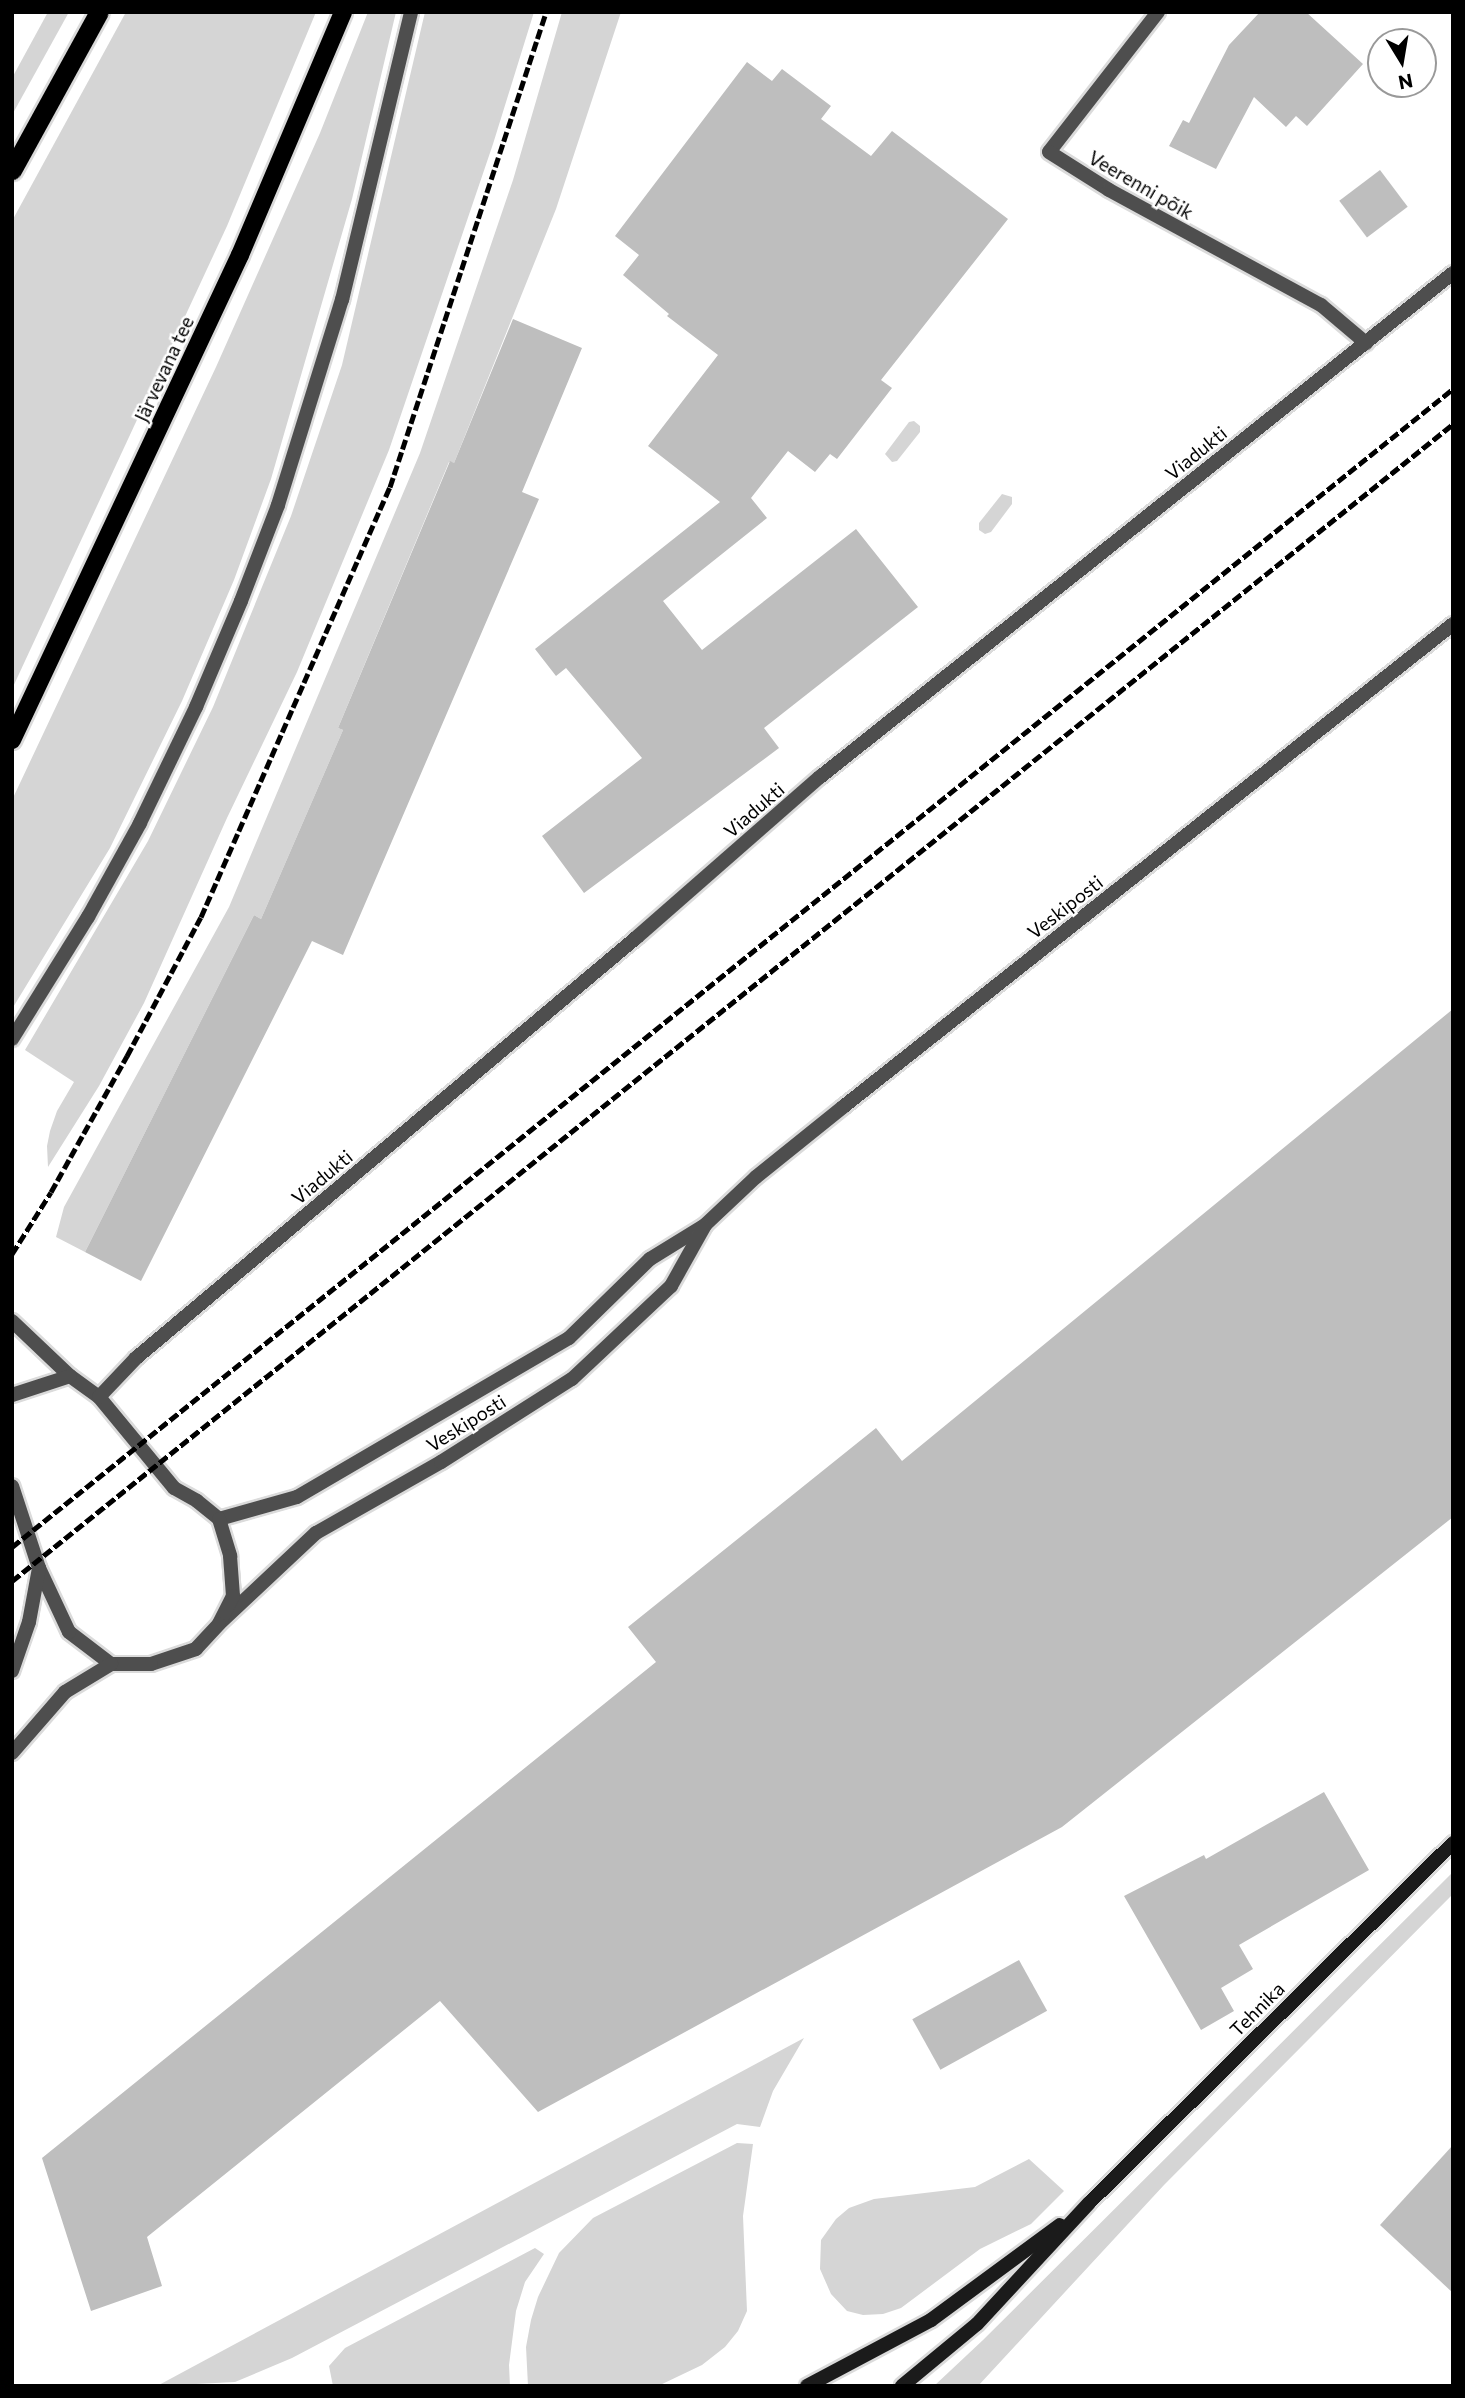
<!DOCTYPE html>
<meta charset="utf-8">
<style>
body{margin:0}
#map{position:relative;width:1465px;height:2398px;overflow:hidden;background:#fff;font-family:Commissioner,sans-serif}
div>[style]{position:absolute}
.green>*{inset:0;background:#d5d5d5}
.building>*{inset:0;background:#bebebe;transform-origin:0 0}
.roads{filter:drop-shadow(2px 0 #dbdbdb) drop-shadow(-2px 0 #dbdbdb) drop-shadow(0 2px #dbdbdb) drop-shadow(0 -2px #dbdbdb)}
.minor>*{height:14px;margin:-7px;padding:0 7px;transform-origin:7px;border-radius:7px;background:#4e4e4e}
.tertiary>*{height:14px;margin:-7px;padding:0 7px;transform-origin:7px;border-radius:7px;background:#4e4e4e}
.secondary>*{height:14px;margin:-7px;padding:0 7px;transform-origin:7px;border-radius:7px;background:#1b1b1b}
.primary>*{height:18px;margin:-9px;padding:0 9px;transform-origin:9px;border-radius:9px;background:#000}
.trunk>*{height:19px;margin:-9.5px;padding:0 9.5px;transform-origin:9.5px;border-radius:9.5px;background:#000}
.rail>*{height:5px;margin-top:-2.5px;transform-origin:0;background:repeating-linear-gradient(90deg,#000 0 10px,transparent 0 13.5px)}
span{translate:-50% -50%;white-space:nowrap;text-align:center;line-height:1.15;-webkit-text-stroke:5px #fff;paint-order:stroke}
.street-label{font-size:19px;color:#000}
.frame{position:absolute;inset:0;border:14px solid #000;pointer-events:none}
.north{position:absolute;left:1367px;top:28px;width:70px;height:70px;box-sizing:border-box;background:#fff;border:2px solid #999;border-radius:50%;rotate:169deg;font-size:19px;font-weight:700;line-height:28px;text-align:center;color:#000}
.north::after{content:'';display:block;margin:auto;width:24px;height:32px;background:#000;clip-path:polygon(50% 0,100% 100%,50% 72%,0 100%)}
</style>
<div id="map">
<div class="green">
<i style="clip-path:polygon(48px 12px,69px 12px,12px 115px,12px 78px)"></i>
<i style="clip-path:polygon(126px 12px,316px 12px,227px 226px,12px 689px,12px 221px)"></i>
<i style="clip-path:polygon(368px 12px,396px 12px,352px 199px,271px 479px,234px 580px,182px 701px,110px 848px,12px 1009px,12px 800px,216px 367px,320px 133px)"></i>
<i style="clip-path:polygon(425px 12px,534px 12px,493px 144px,389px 450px,297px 672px,227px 818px,144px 1003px,99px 1086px,48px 1167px,47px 1146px,50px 1131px,57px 1111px,74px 1082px,25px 1050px,148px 841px,213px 707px,291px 516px,342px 365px)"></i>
<i style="clip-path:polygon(562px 12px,621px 12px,556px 209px,454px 463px,449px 462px,338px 728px,343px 730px,261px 919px,254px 915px,85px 1252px,56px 1237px,64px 1207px,229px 907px,420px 453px,513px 180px)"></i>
<i style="clip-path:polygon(914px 421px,920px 426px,920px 432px,897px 461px,892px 462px,885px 454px,909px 422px)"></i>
<i style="clip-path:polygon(1002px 494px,1012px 497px,1012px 504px,991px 532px,985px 534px,979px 530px,979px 523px)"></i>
<i style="clip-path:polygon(1453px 1872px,1453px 1894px,1164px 2185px,978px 2386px,934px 2386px,983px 2340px)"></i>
<i style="clip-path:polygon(804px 2038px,773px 2091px,760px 2127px,737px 2124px,292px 2358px,235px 2382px,157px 2386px)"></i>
<i style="clip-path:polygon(737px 2143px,753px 2144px,743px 2216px,747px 2311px,738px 2331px,725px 2347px,702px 2365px,658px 2386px,528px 2386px,526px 2347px,531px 2320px,538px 2297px,559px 2253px,593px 2218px)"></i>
<i style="clip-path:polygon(1029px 2159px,1064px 2191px,1031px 2224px,980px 2249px,901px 2308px,883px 2314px,863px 2315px,847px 2311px,831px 2294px,820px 2269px,821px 2240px,836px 2219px,849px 2208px,874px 2199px,975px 2187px)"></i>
<i style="clip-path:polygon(535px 2248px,544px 2254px,525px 2282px,516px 2311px,509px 2365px,510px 2386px,333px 2386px,329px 2366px,345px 2348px)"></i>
</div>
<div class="building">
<i style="clip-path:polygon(1260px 12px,1306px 12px,1363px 64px,1307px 126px,1296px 116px,1286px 127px,1254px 97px,1216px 169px,1169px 146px,1183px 120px,1189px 123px,1229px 45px)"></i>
<i style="clip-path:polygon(747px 62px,772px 81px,782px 69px,831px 106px,821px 119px,871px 156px,892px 131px,1008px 219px,881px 380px,892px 388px,837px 459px,830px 454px,815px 472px,788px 451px,751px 498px,767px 518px,663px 601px,702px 650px,856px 529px,918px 607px,764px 728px,779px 748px,584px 893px,542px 836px,642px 758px,566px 668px,556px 676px,535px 649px,720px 502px,648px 446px,718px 355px,667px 316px,669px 314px,623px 275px,639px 255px,615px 236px)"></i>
<i style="left:1380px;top:170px;width:46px;height:51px;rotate:53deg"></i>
<i style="clip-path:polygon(513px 319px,582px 348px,522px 492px,539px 499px,343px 955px,312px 941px,141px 1281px,85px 1252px,254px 915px,261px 919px,343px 730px,338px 728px,450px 461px,454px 463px)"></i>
<i style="clip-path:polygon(1453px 1009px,1453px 1517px,1062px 1827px,538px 2112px,440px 2001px,147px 2237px,162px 2286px,91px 2311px,42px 2158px,656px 1662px,628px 1627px,876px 1428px,902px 1461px)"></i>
<i style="clip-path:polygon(1324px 1792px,1369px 1870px,1239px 1945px,1253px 1969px,1221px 1988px,1234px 2011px,1201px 2030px,1124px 1896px,1204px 1855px,1206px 1859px)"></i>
<i style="left:1019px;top:1960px;width:58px;height:122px;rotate:61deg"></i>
<i style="clip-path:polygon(1453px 2145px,1453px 2293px,1380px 2225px)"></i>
</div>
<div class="roads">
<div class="minor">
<i style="left:1158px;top:12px;width:177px;rotate:127.9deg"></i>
<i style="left:1049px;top:152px;width:71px;rotate:32.3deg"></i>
<i style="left:1109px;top:190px;width:241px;rotate:28.5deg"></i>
<i style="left:1321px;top:305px;width:59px;rotate:40.2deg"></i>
<i style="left:219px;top:1519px;width:81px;rotate:-15.8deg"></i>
<i style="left:297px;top:1497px;width:315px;rotate:-30.3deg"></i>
<i style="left:569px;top:1338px;width:113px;rotate:-44.3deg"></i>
<i style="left:650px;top:1259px;width:65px;rotate:-31.7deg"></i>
<i style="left:705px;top:1225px;width:70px;rotate:-43.3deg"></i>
<i style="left:756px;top:1177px;width:112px;rotate:-38.8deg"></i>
<i style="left:843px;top:1107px;width:778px;rotate:-38.37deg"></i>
<i style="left:220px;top:1623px;width:132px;rotate:-43.2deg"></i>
<i style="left:316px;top:1533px;width:144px;rotate:-29.6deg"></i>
<i style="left:441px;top:1462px;width:155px;rotate:-32.4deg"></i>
<i style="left:572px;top:1379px;width:136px;rotate:-43.2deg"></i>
<i style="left:671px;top:1286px;width:68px;rotate:-60.8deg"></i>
</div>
<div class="tertiary">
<i style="left:12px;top:1039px;width:144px;rotate:-58.1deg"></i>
<i style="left:88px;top:917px;width:107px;rotate:-61deg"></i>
<i style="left:140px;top:823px;width:129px;rotate:-64.2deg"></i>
<i style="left:196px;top:707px;width:115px;rotate:-67deg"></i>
<i style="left:241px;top:601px;width:103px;rotate:-68.9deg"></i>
<i style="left:278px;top:505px;width:215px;rotate:-72.7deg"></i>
<i style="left:342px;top:300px;width:296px;rotate:-76.5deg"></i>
<i style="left:12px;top:1321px;width:80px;rotate:43.5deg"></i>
<i style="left:70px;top:1376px;width:36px;rotate:36deg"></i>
<i style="left:99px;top:1397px;width:118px;rotate:50.5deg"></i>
<i style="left:174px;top:1488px;width:26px;rotate:29deg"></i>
<i style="left:197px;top:1501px;width:28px;rotate:39deg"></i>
<i style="left:219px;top:1519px;width:39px;rotate:73deg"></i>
<i style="left:230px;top:1556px;width:40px;rotate:85.7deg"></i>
<i style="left:233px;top:1596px;width:31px;rotate:117deg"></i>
<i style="left:219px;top:1624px;width:34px;rotate:133deg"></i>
<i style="left:196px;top:1649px;width:47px;rotate:161.6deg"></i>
<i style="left:151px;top:1664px;width:40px;rotate:180deg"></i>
<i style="left:111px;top:1664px;width:53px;rotate:-142.7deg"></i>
<i style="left:69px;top:1632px;width:71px;rotate:-115.1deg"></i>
<i style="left:39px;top:1568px;width:86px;rotate:-108.2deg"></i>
<i style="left:12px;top:1395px;width:61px;rotate:-18.1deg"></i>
<i style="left:99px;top:1397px;width:54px;rotate:-46.5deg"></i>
<i style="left:136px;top:1358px;width:654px;rotate:-40.04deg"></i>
<i style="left:637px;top:937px;width:243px;rotate:-41.2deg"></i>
<i style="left:820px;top:777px;width:809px;rotate:-38.53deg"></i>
<i style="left:12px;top:1671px;width:52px;rotate:-70.9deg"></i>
<i style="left:29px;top:1622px;width:55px;rotate:-79.5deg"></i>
<i style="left:12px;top:1753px;width:81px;rotate:-49deg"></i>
<i style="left:65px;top:1692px;width:54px;rotate:-31.3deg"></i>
</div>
<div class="secondary">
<i style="left:807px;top:2386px;width:140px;rotate:-28deg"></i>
<i style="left:931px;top:2320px;width:160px;rotate:-36.4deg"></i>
<i style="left:902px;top:2386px;width:97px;rotate:-39.6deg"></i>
<i style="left:977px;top:2324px;width:165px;rotate:-47.2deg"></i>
<i style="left:1089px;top:2203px;width:512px;rotate:-44.68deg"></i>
</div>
<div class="primary">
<i style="left:12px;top:740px;width:536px;rotate:-64.82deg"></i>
<i style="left:240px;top:255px;width:264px;rotate:-67deg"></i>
</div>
<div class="trunk">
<i style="left:12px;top:170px;width:180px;rotate:-61.2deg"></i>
</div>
</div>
<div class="rail">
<i style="left:12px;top:1254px;width:73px;rotate:-57.8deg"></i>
<i style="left:51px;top:1192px;width:156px;rotate:-60.8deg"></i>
<i style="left:127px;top:1056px;width:157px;rotate:-62deg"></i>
<i style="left:201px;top:917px;width:470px;rotate:-66.3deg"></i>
<i style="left:390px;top:487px;width:500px;rotate:-71.8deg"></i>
<i style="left:12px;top:1547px;width:1849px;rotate:-38.79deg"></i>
<i style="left:12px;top:1581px;width:1848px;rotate:-38.76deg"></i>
</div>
<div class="street-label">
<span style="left:1141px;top:185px;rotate:30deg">Veerenni põik</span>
<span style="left:164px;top:369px;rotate:-65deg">Järvevana tee</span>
<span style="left:1196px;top:453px;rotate:-39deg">Viadukti</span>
<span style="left:754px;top:810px;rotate:-41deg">Viadukti</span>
<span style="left:1065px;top:907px;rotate:-38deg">Veskiposti</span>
<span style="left:322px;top:1177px;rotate:-40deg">Viadukti</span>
<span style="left:466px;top:1423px;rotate:-32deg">Veskiposti</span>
<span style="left:1257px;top:2009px;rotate:-45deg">Tehnika</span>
</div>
<div class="frame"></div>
<div class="north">N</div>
</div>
